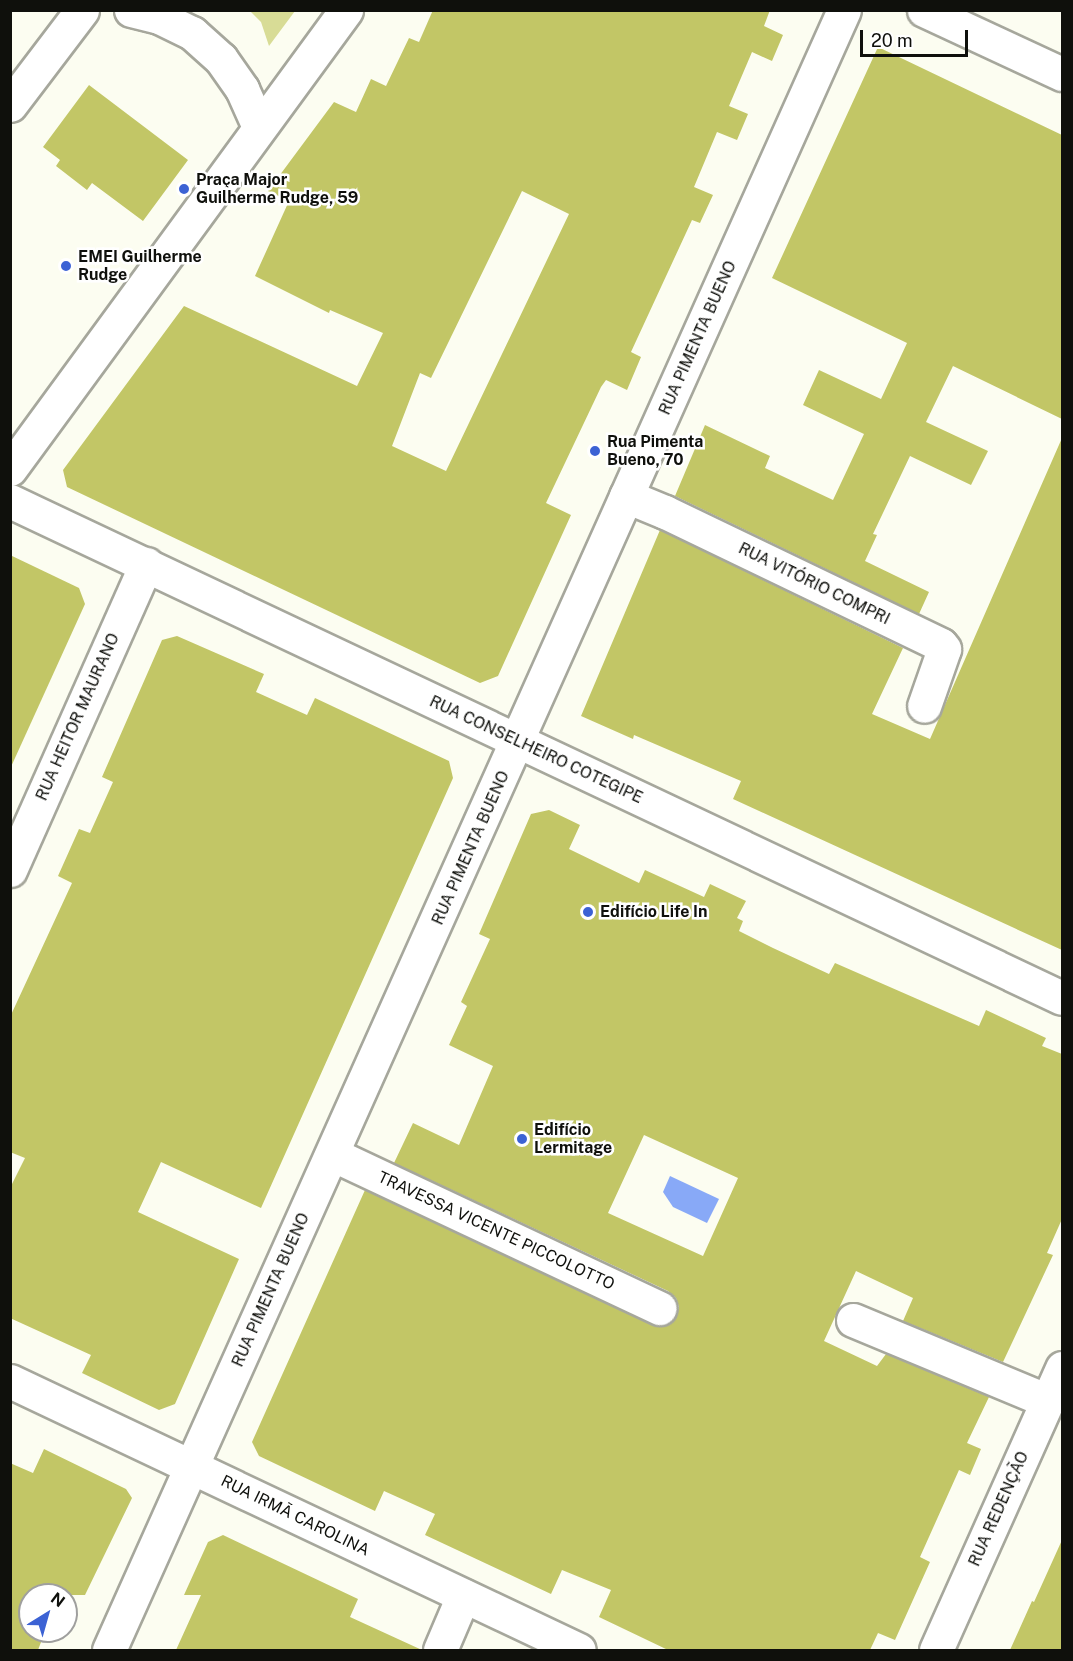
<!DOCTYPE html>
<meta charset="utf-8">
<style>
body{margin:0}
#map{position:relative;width:1073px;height:1661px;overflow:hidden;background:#fcfdf1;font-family:"Public Sans",sans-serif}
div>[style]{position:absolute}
.green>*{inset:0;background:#d8dc96}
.water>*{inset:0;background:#88a9f7}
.building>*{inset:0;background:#c2c666}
.roads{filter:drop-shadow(2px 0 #a6a79c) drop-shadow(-2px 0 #a6a79c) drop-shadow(0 2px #a6a79c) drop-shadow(0 -2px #a6a79c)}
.street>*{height:33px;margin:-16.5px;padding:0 16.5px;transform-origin:16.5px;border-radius:16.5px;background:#fff}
.secondary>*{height:33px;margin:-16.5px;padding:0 16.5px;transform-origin:16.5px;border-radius:16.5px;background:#fff}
.dots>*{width:16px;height:16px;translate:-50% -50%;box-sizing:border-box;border:3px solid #fff;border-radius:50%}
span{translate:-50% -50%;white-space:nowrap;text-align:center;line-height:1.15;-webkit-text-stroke:5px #fff;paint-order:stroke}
.poi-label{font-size:16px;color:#0f100c;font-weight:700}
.left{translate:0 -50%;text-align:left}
.street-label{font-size:16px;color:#0f100c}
.frame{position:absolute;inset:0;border:12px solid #0f100c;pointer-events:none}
.north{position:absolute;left:18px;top:1583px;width:60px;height:60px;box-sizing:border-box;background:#fff;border:2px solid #9f9f9e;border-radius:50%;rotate:37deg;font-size:16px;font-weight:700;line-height:24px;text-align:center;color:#0f100c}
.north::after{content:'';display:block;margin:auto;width:21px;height:27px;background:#3c62d4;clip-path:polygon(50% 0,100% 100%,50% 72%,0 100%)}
.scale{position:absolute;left:860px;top:30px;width:108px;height:27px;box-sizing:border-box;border:3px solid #0f100c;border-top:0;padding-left:8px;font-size:18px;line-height:21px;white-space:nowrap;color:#0f100c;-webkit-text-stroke:4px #fff;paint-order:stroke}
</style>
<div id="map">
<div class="green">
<i style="clip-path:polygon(250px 11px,295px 11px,269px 46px,261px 22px)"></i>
</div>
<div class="water">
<i style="clip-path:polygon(670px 1176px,719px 1199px,707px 1223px,673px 1207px,663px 1192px)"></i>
</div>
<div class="building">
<i style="clip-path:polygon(evenodd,433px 10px,770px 10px,764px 26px,783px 35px,772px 61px,752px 52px,729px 106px,748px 114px,737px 140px,717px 132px,694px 187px,713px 195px,700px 223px,692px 220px,631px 352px,641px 357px,627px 390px,606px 380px,601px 387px,546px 503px,571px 515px,498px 676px,480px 683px,67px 487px,63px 470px,184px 306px,357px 386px,383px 333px,330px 310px,329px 313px,255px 276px,289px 201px,268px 191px,334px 102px,356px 112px,371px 79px,386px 86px,409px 38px,419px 42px,433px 10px,522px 191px,569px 214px,446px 471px,392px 446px,420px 373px,431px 378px,522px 191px)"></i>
<i style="clip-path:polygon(878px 47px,1062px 135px,1062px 419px,953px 366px,926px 422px,988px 451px,971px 485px,910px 456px,873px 534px,877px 535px,865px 561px,929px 592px,919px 614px,675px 496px,705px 425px,770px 456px,765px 468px,833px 500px,864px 434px,803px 405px,819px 370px,881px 399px,907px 343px,772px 278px)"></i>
<i style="clip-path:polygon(89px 85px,188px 160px,143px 221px,92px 183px,87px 190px,56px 166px,60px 160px,43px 147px)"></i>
<i style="clip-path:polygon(1062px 438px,1062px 950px,733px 799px,741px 781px,634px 735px,633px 739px,581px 716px,660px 530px,903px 648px,872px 714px,930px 739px)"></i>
<i style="clip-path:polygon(10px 555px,79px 588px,85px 604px,10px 769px)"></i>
<i style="clip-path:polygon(177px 636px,264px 674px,256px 692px,307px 715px,315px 698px,449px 761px,453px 778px,261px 1208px,161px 1162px,138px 1212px,239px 1259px,175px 1404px,159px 1410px,82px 1373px,91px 1355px,10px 1318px,10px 1188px,25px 1158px,10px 1152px,10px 1017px,72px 883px,58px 876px,79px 829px,90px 833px,113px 782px,102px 777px,162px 640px)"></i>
<i style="clip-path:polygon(evenodd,549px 810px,580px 825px,569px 849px,639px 883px,645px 870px,704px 897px,710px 884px,746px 901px,737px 918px,743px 921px,739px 931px,773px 948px,829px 974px,835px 963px,979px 1026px,986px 1010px,1046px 1038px,1042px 1046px,1062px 1054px,1062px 1219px,1047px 1253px,1053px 1255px,1003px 1362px,903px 1321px,913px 1298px,856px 1271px,824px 1341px,877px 1366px,886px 1354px,989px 1397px,967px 1443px,981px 1449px,970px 1475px,959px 1470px,920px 1557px,930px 1562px,895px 1640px,878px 1633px,870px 1650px,668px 1650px,599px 1617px,611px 1590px,562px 1570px,551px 1594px,425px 1535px,435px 1514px,384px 1491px,375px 1511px,259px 1456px,252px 1442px,365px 1190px,652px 1325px,661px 1327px,670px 1324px,677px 1315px,679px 1307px,676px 1298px,668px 1291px,394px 1163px,413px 1123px,459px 1145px,493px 1066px,449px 1045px,467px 1006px,461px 1002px,490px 939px,479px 934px,531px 814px,549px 810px,644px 1135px,738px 1178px,703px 1256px,608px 1213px,644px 1135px)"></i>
<i style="clip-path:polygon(44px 1449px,126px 1489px,132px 1498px,85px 1595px,67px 1595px,66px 1598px,66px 1595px,30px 1595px,30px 1631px,52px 1631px,48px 1639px,43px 1637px,38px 1650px,10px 1650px,10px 1463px,33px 1473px)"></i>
<i style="clip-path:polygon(223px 1535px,358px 1599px,350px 1617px,422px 1650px,176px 1650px,201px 1595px,184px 1595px,208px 1542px)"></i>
<i style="clip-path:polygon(1062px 1540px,1062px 1650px,1010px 1650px,1032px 1601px,1034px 1602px)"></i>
</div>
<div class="roads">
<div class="street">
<i style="left:131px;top:10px;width:29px;rotate:14deg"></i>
<i style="left:159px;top:17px;width:37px;rotate:26deg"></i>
<i style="left:192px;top:33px;width:39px;rotate:42deg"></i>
<i style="left:221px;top:59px;width:37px;rotate:55deg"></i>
<i style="left:242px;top:89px;width:42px;rotate:65.9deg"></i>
<i style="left:10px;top:105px;width:119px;rotate:-52.8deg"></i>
<i style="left:10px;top:469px;width:569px;rotate:-53.79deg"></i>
<i style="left:626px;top:496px;width:42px;rotate:22.3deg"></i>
<i style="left:665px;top:512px;width:306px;rotate:25.7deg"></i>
<i style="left:941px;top:645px;width:5px;rotate:53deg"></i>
<i style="left:944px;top:649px;width:60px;rotate:109.3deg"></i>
<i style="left:10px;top:870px;width:335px;rotate:-66deg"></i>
<i style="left:332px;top:1154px;width:362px;rotate:25.2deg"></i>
<i style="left:853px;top:1320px;width:211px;rotate:22.6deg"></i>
<i style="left:10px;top:1381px;width:629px;rotate:25.3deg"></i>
<i style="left:109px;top:1650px;width:1797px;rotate:-65.86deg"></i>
<i style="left:440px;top:1650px;width:59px;rotate:-66.9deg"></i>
<i style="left:936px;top:1650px;width:309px;rotate:-65.9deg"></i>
</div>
<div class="secondary">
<i style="left:924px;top:10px;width:152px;rotate:24.9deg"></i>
<i style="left:10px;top:501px;width:1163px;rotate:25.29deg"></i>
</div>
</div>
<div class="dots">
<i style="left:184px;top:189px;background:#3c62d4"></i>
<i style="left:66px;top:266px;background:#3c62d4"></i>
<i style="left:595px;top:451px;background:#3c62d4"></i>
<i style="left:588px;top:912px;background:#3c62d4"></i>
<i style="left:522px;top:1139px;background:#3c62d4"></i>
</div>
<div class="poi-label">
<span class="left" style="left:196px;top:189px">Praça Major<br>Guilherme Rudge, 59</span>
<span class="left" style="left:78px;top:266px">EMEI Guilherme<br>Rudge</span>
<span class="left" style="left:607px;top:451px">Rua Pimenta<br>Bueno, 70</span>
<span class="left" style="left:600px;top:912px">Edifício Life In</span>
<span class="left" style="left:534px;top:1139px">Edifício<br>Lermitage</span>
</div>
<div class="street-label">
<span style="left:698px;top:338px;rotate:-66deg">RUA PIMENTA BUENO</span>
<span style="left:814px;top:584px;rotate:26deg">RUA VITÓRIO COMPRI</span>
<span style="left:78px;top:717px;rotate:-66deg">RUA HEITOR MAURANO</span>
<span style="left:536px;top:750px;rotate:25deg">RUA CONSELHEIRO COTEGIPE</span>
<span style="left:471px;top:848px;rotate:-66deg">RUA PIMENTA BUENO</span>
<span style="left:496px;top:1231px;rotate:25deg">TRAVESSA VICENTE PICCOLOTTO</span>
<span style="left:271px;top:1290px;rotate:-66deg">RUA PIMENTA BUENO</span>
<span style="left:999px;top:1509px;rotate:-66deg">RUA REDENÇÃO</span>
<span style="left:295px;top:1516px;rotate:26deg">RUA IRMÃ CAROLINA</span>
</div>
<div class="frame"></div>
<div class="north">N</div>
<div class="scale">20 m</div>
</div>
